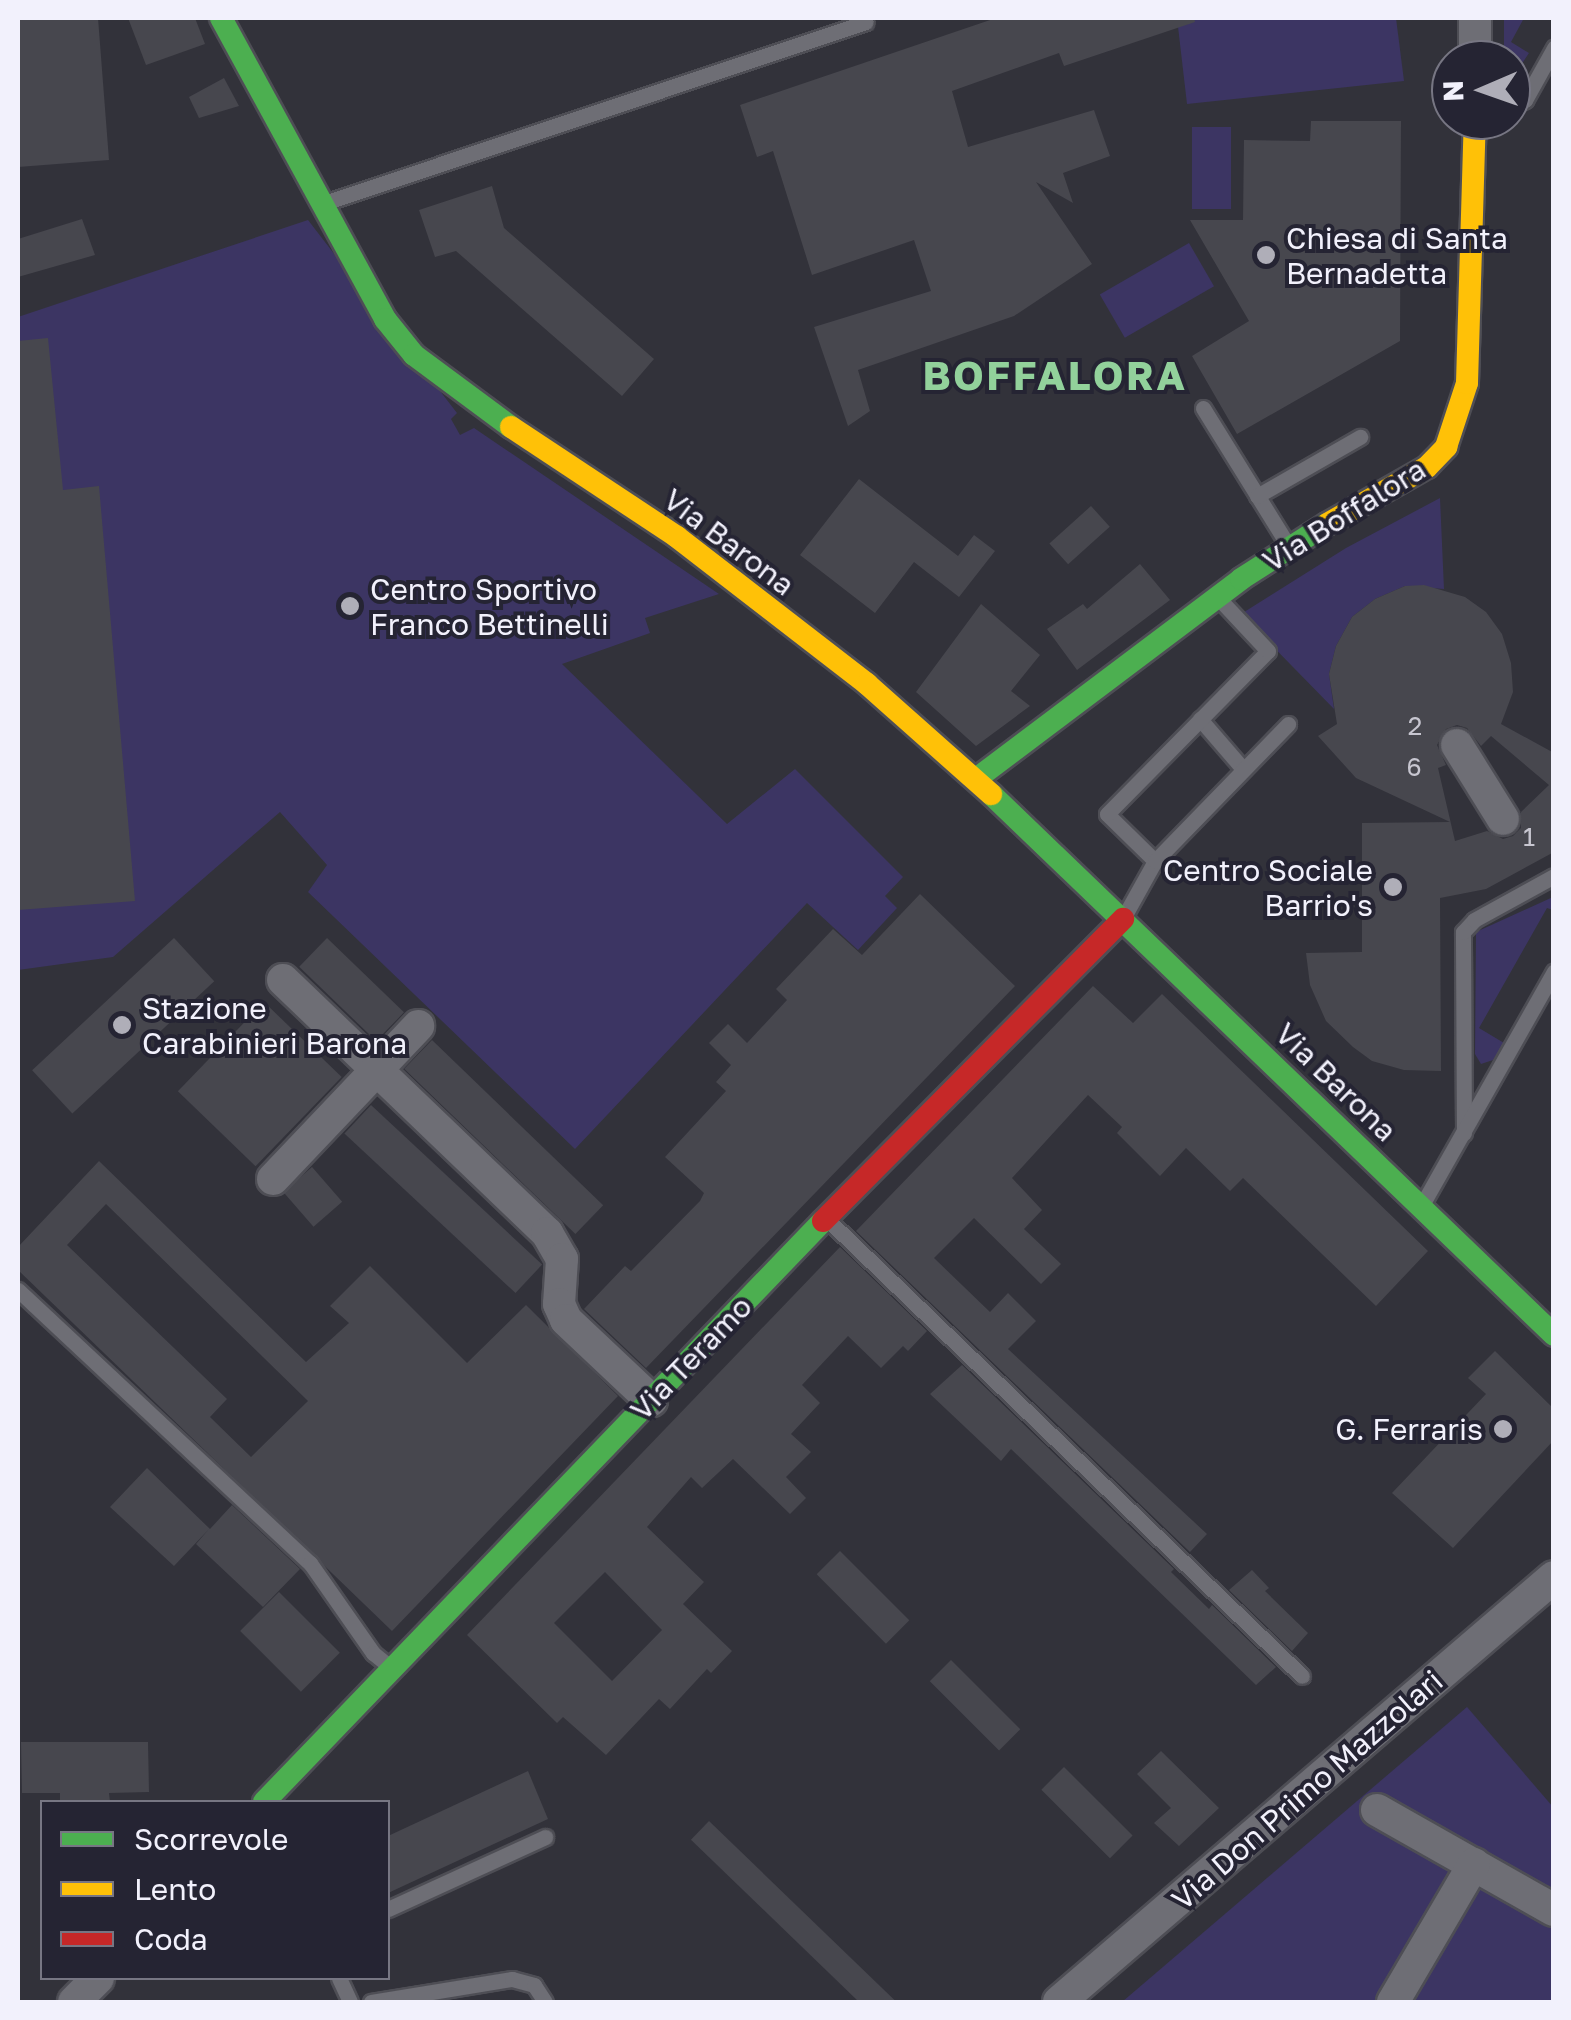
<!DOCTYPE html>
<style>
body{margin:0}
#map{position:relative;width:1571px;height:2020px;overflow:hidden;background:#32323a;font-family:"Golos Text",sans-serif}
div>[style]{position:absolute}
.green>*{inset:0;background:#3c3563;transform-origin:0 0}
.building>*{inset:0;background:#47474e;transform-origin:0 0}
.roads{filter:drop-shadow(2px 0 #4e4e55) drop-shadow(-2px 0 #4e4e55) drop-shadow(0 2px #4e4e55) drop-shadow(0 -2px #4e4e55)}
.lane>*{height:15px;margin:-7.5px;padding:0 7.5px;transform-origin:7.5px;border-radius:7.5px;background:#6e6e75}
.street>*{height:32px;margin:-16px;padding:0 16px;transform-origin:16px;border-radius:16px;background:#6e6e75}
.fast>*{height:22px;margin:-11px;padding:0 11px;transform-origin:11px;border-radius:11px;background:#4caf50}
.slow>*{height:22px;margin:-11px;padding:0 11px;transform-origin:11px;border-radius:11px;background:#ffc107}
.jam>*{height:22px;margin:-11px;padding:0 11px;transform-origin:11px;border-radius:11px;background:#c62828}
.dots>*{width:28px;height:28px;translate:-50% -50%;box-sizing:border-box;border:5px solid #252433;border-radius:50%}
span{translate:-50% -50%;white-space:nowrap;text-align:center;line-height:1.15;-webkit-text-stroke:8px #252433;paint-order:stroke}
.number-label{font-size:25px;color:#c7c6d0}
.number-label span{-webkit-text-stroke-width:0}
.poi-label{font-size:30px;color:#f2f1fc}
.left{translate:0 -50%;text-align:left}
.right{translate:-100% -50%;text-align:right}
.street-label{font-size:30px;color:#f2f1fc}
.district-label{font-size:40px;color:#92d19b;font-weight:700;letter-spacing:2.5px}
.frame{position:absolute;inset:0;border:20px solid #f2f1fc;pointer-events:none}
.legend{position:absolute;left:40px;top:1800px;width:350px;height:180px;box-sizing:border-box;background:#252433;border:2px solid #777683;margin:0;padding:12px 18px;list-style:none;font-size:30px;color:#f2f1fc}
.legend li{display:flex;align-items:center;gap:20px;height:50px}
.legend b{width:50px;border:2px solid #777683}
.north{position:absolute;left:1431px;top:40px;width:100px;height:100px;box-sizing:border-box;background:#252433;border:2px solid #777683;border-radius:50%;rotate:268deg;font-size:28px;font-weight:700;line-height:40px;text-align:center;color:#f2f1fc}
.north::after{content:'';display:block;margin:auto;width:35px;height:45px;background:#afaeb8;clip-path:polygon(50% 0,100% 100%,50% 72%,0 100%)}
</style>
<div id="map">
<div class="green">
<i style="clip-path:polygon(1177px 18px,1396px 18px,1404px 81px,1187px 104px)"></i>
<i style="clip-path:polygon(1504px 18px,1524px 18px,1511px 42px,1529px 53px,1511px 80px,1511px 60px,1504px 60px)"></i>
<i style="left:1192px;top:127px;width:39px;height:82px"></i>
<i style="clip-path:polygon(308px 220px,457px 413px,451px 419px,460px 435px,474px 428px,719px 594px,645px 618px,650px 633px,562px 664px,727px 824px,795px 769px,903px 877px,885px 896px,897px 908px,858px 950px,807px 903px,575px 1149px,308px 892px,327px 865px,280px 812px,113px 957px,18px 970px,18px 317px)"></i>
<i style="left:1189px;top:243px;width:50px;height:103px;rotate:60deg"></i>
<i style="clip-path:polygon(1440px 498px,1444px 589px,1405px 586px,1375px 599px,1352px 617px,1336px 646px,1329px 674px,1334px 709px,1241px 614px,1346px 548px)"></i>
<i style="clip-path:polygon(1553px 897px,1553px 910px,1547px 908px,1479px 1028px,1504px 1043px,1493px 1060px,1481px 1064px,1475px 1054px,1476px 932px)"></i>
<i style="clip-path:polygon(1467px 1707px,1553px 1807px,1553px 2002px,1122px 2002px)"></i>
</div>
<div class="building">
<i style="clip-path:polygon(18px 18px,98px 18px,109px 160px,18px 167px)"></i>
<i style="clip-path:polygon(128px 18px,195px 18px,205px 44px,146px 65px)"></i>
<i style="clip-path:polygon(996px 18px,1194px 18px,1195px 22px,1064px 66px,1059px 53px,952px 91px,968px 147px,1094px 110px,1110px 156px,1063px 173px,1073px 203px,1036px 182px,1092px 264px,1014px 316px,858px 370px,870px 411px,848px 426px,814px 327px,931px 291px,914px 240px,812px 275px,773px 151px,757px 157px,740px 105px)"></i>
<i style="clip-path:polygon(224px 78px,239px 106px,199px 118px,189px 97px)"></i>
<i style="clip-path:polygon(1311px 121px,1401px 121px,1400px 341px,1237px 434px,1192px 356px,1249px 321px,1190px 220px,1243px 220px,1244px 140px,1310px 141px)"></i>
<i style="clip-path:polygon(492px 186px,504px 228px,654px 359px,622px 396px,456px 251px,435px 257px,419px 210px)"></i>
<i style="clip-path:polygon(82px 219px,95px 255px,18px 277px,18px 239px)"></i>
<i style="clip-path:polygon(48px 338px,63px 490px,99px 486px,135px 901px,18px 910px,18px 341px)"></i>
<i style="clip-path:polygon(859px 479px,958px 556px,974px 535px,995px 551px,959px 597px,914px 562px,875px 613px,800px 555px)"></i>
<i style="left:1091px;top:506px;width:28px;height:56px;rotate:48deg"></i>
<i style="clip-path:polygon(1140px 564px,1170px 600px,1077px 670px,1047px 629px,1083px 604px,1087px 609px)"></i>
<i style="clip-path:polygon(evenodd,1424px 585px,1465px 597px,1486px 612px,1502px 634px,1511px 663px,1513px 692px,1501px 724px,1554px 753px,1554px 852px,1486px 889px,1440px 898px,1441px 1071px,1404px 1070px,1372px 1061px,1353px 1047px,1326px 1021px,1310px 985px,1306px 953px,1362px 952px,1362px 823px,1450px 822px,1356px 778px,1318px 736px,1337px 724px,1329px 674px,1336px 646px,1352px 617px,1375px 599px,1405px 586px,1424px 585px,1457px 725px,1467px 728px,1481px 746px,1491px 736px,1549px 785px,1521px 812px,1521px 828px,1513px 836px,1503px 839px,1487px 831px,1455px 841px,1438px 768px,1446px 765px,1437px 745px,1446px 729px,1457px 725px)"></i>
<i style="clip-path:polygon(981px 604px,1040px 655px,1011px 691px,1030px 706px,976px 746px,916px 692px)"></i>
<i style="clip-path:polygon(920px 894px,1015px 986px,646px 1368px,584px 1309px,625px 1266px,631px 1271px,700px 1201px,704px 1193px,665px 1157px,726px 1091px,716px 1082px,731px 1065px,709px 1043px,728px 1024px,747px 1043px,787px 1000px,776px 989px,833px 929px,862px 955px)"></i>
<i style="left:174px;top:938px;width:59px;height:194px;rotate:47deg"></i>
<i style="left:327px;top:938px;width:107px;height:40px;rotate:44deg"></i>
<i style="clip-path:polygon(1093px 986px,1133px 1023px,1162px 994px,1428px 1251px,1376px 1306px,1243px 1178px,1230px 1191px,1186px 1148px,1160px 1176px,1117px 1133px,1122px 1127px,1088px 1095px,1012px 1178px,1042px 1210px,1024px 1229px,1061px 1264px,1041px 1284px,974px 1218px,934px 1258px,990px 1312px,1008px 1293px,1036px 1321px,1008px 1349px,1207px 1534px,1190px 1552px,856px 1231px)"></i>
<i style="left:264px;top:1002px;width:108px;height:124px;rotate:44deg"></i>
<i style="left:432px;top:1040px;width:238px;height:40px;rotate:44deg"></i>
<i style="left:371px;top:1105px;width:234px;height:39px;rotate:43deg"></i>
<i style="clip-path:polygon(evenodd,99px 1161px,306px 1362px,349px 1323px,330px 1306px,370px 1266px,467px 1363px,526px 1305px,618px 1396px,392px 1631px,18px 1270px,18px 1247px,99px 1161px,106px 1204px,308px 1401px,251px 1457px,210px 1417px,227px 1399px,67px 1245px,106px 1204px)"></i>
<i style="left:312px;top:1167px;width:46px;height:38px;rotate:49deg"></i>
<i style="clip-path:polygon(evenodd,840px 1247px,927px 1331px,908px 1351px,903px 1346px,881px 1368px,848px 1336px,802px 1385px,820px 1403px,791px 1434px,811px 1452px,786px 1477px,806px 1498px,790px 1514px,733px 1459px,702px 1488px,691px 1477px,647px 1527px,704px 1582px,683px 1604px,732px 1651px,711px 1673px,707px 1669px,670px 1709px,659px 1699px,606px 1755px,563px 1717px,557px 1723px,467px 1635px,840px 1247px,605px 1572px,662px 1630px,612px 1681px,554px 1623px,605px 1572px)"></i>
<i style="clip-path:polygon(1495px 1351px,1554px 1409px,1554px 1440px,1453px 1548px,1392px 1493px,1486px 1394px,1468px 1378px)"></i>
<i style="clip-path:polygon(962px 1365px,1174px 1569px,1171px 1572px,1209px 1609px,1212px 1605px,1276px 1667px,1256px 1685px,1011px 1449px,1001px 1461px,930px 1394px)"></i>
<i style="clip-path:polygon(147px 1468px,210px 1529px,232px 1505px,300px 1569px,263px 1607px,196px 1544px,209px 1529px,174px 1566px,110px 1507px)"></i>
<i style="left:840px;top:1551px;width:98px;height:33px;rotate:45deg"></i>
<i style="clip-path:polygon(1252px 1570px,1269px 1588px,1265px 1591px,1308px 1633px,1292px 1651px,1229px 1590px)"></i>
<i style="left:279px;top:1592px;width:86px;height:55px;rotate:45deg"></i>
<i style="left:951px;top:1660px;width:98px;height:30px;rotate:45deg"></i>
<i style="clip-path:polygon(21px 1742px,148px 1742px,149px 1792px,109px 1793px,110px 1802px,60px 1802px,60px 1793px,22px 1793px)"></i>
<i style="clip-path:polygon(1161px 1751px,1219px 1808px,1179px 1846px,1154px 1823px,1171px 1808px,1137px 1774px)"></i>
<i style="left:1064px;top:1767px;width:97px;height:32px;rotate:45deg"></i>
<i style="clip-path:polygon(528px 1771px,548px 1819px,388px 1893px,388px 1836px)"></i>
<i style="left:709px;top:1821px;width:260px;height:26px;rotate:44deg"></i>
</div>
<div class="roads">
<div class="lane">
<i style="left:1511px;top:107px;width:16px;rotate:-27deg"></i>
<i style="left:1525px;top:100px;width:60px;rotate:-60.9deg"></i>
<i style="left:324px;top:203px;width:571px;rotate:-18.47deg"></i>
<i style="left:1203px;top:408px;width:155px;rotate:58.2deg"></i>
<i style="left:1257px;top:496px;width:119px;rotate:-29.8deg"></i>
<i style="left:1200px;top:719px;width:66px;rotate:49.3deg"></i>
<i style="left:1155px;top:861px;width:67px;rotate:-135.6deg"></i>
<i style="left:1107px;top:814px;width:229px;rotate:-45.4deg"></i>
<i style="left:1268px;top:651px;width:69px;rotate:-133.2deg"></i>
<i style="left:1126px;top:913px;width:60px;rotate:-60.9deg"></i>
<i style="left:1155px;top:861px;width:191px;rotate:-45.8deg"></i>
<i style="left:1464px;top:1133px;width:201px;rotate:-90.3deg"></i>
<i style="left:1463px;top:932px;width:16px;rotate:-47deg"></i>
<i style="left:1474px;top:920px;width:91px;rotate:-28.8deg"></i>
<i style="left:1423px;top:1203px;width:266px;rotate:-60.5deg"></i>
<i style="left:829px;top:1221px;width:656px;rotate:43.89deg"></i>
<i style="left:18px;top:1290px;width:400px;rotate:43.1deg"></i>
<i style="left:310px;top:1563px;width:110px;rotate:55deg"></i>
<i style="left:373px;top:1653px;width:19px;rotate:39deg"></i>
<i style="left:388px;top:1909px;width:173px;rotate:-24.6deg"></i>
<i style="left:339px;top:1978px;width:26px;rotate:65deg"></i>
<i style="left:371px;top:2002px;width:143px;rotate:-9.3deg"></i>
<i style="left:512px;top:1979px;width:23px;rotate:15deg"></i>
<i style="left:534px;top:1985px;width:20px;rotate:57deg"></i>
</div>
<div class="street">
<i style="left:1475px;top:60px;width:42px;rotate:-90deg"></i>
<i style="left:1457px;top:745px;width:87px;rotate:58.1deg"></i>
<i style="left:283px;top:980px;width:366px;rotate:43.8deg"></i>
<i style="left:547px;top:1233px;width:30px;rotate:60deg"></i>
<i style="left:562px;top:1259px;width:45px;rotate:93.8deg"></i>
<i style="left:559px;top:1304px;width:17px;rotate:66deg"></i>
<i style="left:566px;top:1320px;width:117px;rotate:43.3deg"></i>
<i style="left:273px;top:1179px;width:211px;rotate:-46.5deg"></i>
<i style="left:1377px;top:1810px;width:203px;rotate:29.5deg"></i>
<i style="left:74px;top:2002px;width:34px;rotate:-45deg"></i>
<i style="left:1059px;top:2002px;width:652px;rotate:-40.65deg"></i>
<i style="left:1393px;top:2002px;width:160px;rotate:-59.6deg"></i>
</div>
<div class="fast">
<i style="left:221px;top:18px;width:343px;rotate:61.4deg"></i>
<i style="left:385px;top:319px;width:46px;rotate:51.1deg"></i>
<i style="left:414px;top:355px;width:121px;rotate:36.6deg"></i>
<i style="left:976px;top:779px;width:332px;rotate:-37deg"></i>
<i style="left:1241px;top:579px;width:102px;rotate:-32.6deg"></i>
<i style="left:991px;top:794px;width:781px;rotate:43.86deg"></i>
<i style="left:264px;top:1802px;width:806px;rotate:-46.11deg"></i>
</div>
<div class="slow">
<i style="left:511px;top:427px;width:199px;rotate:33.5deg"></i>
<i style="left:677px;top:537px;width:240px;rotate:37.7deg"></i>
<i style="left:867px;top:684px;width:166px;rotate:41.6deg"></i>
<i style="left:1327px;top:524px;width:115px;rotate:-29.7deg"></i>
<i style="left:1427px;top:467px;width:28px;rotate:-46deg"></i>
<i style="left:1446px;top:447px;width:67px;rotate:-71.8deg"></i>
<i style="left:1467px;top:383px;width:263px;rotate:-88.3deg"></i>
</div>
<div class="jam">
<i style="left:823px;top:1221px;width:426px;rotate:-45.2deg"></i>
</div>
</div>
<div class="dots">
<i style="left:1266px;top:255px;background:#afaeb8"></i>
<i style="left:350px;top:606px;background:#afaeb8"></i>
<i style="left:1393px;top:887px;background:#afaeb8"></i>
<i style="left:122px;top:1025px;background:#afaeb8"></i>
<i style="left:1503px;top:1429px;background:#afaeb8"></i>
</div>
<div class="number-label">
<span style="left:1415px;top:726px">2</span>
<span style="left:1414px;top:767px">6</span>
<span style="left:1529px;top:837px">1</span>
</div>
<div class="poi-label">
<span class="left" style="left:1286px;top:255px">Chiesa di Santa<br>Bernadetta</span>
<span class="left" style="left:370px;top:606px">Centro Sportivo<br>Franco Bettinelli</span>
<span class="right" style="left:1373px;top:887px">Centro Sociale<br>Barrio's</span>
<span class="left" style="left:142px;top:1025px">Stazione<br>Carabinieri Barona</span>
<span class="right" style="left:1483px;top:1429px">G. Ferraris</span>
</div>
<div class="street-label">
<span style="left:1344px;top:515px;rotate:-32deg">Via Boffalora</span>
<span style="left:729px;top:542px;rotate:37deg">Via Barona</span>
<span style="left:1336px;top:1082px;rotate:44deg">Via Barona</span>
<span style="left:691px;top:1358px;rotate:-46deg">Via Teramo</span>
<span style="left:1307px;top:1790px;rotate:-41deg">Via Don Primo Mazzolari</span>
</div>
<div class="district-label">
<span style="left:1055px;top:375px">BOFFALORA</span>
</div>
<div class="frame"></div>
<ul class="legend">
<li><b style="height:12px;background:#4caf50"></b>Scorrevole</li>
<li><b style="height:12px;background:#ffc107"></b>Lento</li>
<li><b style="height:12px;background:#c62828"></b>Coda</li>
</ul>
<div class="north">N</div>
</div>
